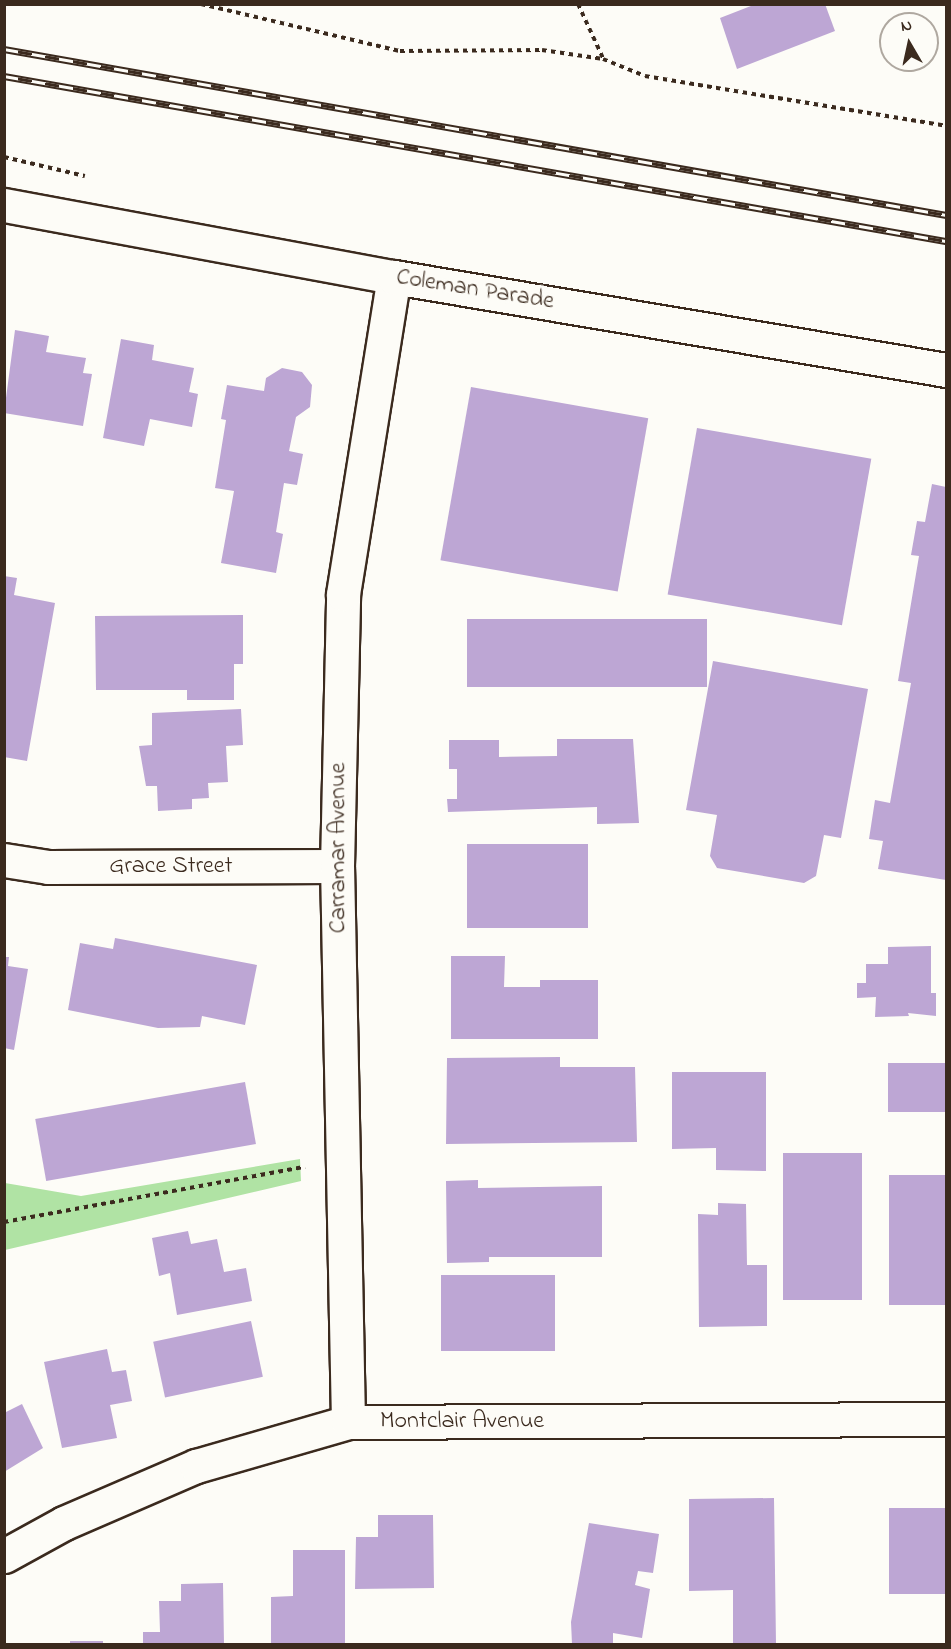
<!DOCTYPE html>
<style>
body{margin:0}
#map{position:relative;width:951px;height:1649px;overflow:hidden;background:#fdfcf7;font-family:"Indie Flower",sans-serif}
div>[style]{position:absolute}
.green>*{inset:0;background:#b0e3a4}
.building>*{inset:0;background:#bda6d4;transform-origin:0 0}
.path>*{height:4px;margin-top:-2px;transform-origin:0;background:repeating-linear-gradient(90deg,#3b2a1e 0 4.5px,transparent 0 9px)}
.roads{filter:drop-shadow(2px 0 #3b2a1e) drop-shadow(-2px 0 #3b2a1e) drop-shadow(0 2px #3b2a1e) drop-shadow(0 -2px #3b2a1e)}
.minor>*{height:33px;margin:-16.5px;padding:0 16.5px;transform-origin:16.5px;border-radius:16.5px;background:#fdfcf7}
.tertiary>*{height:33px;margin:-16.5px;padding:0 16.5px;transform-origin:16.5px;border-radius:16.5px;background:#fdfcf7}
.rail>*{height:7px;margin-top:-3.5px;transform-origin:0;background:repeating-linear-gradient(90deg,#fdfcf7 0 14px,#3b2a1e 0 28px);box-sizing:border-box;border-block:2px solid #3b2a1e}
span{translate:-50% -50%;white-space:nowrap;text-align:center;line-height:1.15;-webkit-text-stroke:6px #fdfcf7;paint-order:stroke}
.street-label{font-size:24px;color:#3b2a1e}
.frame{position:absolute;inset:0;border:6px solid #3b2a1e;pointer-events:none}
.north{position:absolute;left:879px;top:12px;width:60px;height:60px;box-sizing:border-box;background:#fdfcf7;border:2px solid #afa8a0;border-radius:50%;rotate:351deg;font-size:16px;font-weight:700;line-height:24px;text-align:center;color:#3b2a1e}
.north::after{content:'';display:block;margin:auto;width:21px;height:27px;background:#3b2a1e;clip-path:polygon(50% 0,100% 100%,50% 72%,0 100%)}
</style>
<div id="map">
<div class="green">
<i style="clip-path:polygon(300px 1159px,301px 1181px,5px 1250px,5px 1183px,81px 1196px)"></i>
</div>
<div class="building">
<i style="clip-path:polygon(756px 4px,825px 4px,835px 31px,737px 69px,720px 18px)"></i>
<i style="clip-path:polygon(15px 330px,49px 336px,46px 352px,86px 358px,83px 373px,92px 374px,83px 426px,4px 413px)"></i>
<i style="clip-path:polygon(121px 339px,154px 345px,152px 360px,194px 368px,189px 392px,198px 394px,192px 427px,150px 419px,144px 446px,103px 438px)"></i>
<i style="clip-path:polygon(282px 368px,302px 372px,312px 385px,310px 407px,296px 417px,289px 451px,303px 454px,297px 485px,284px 483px,276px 532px,283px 534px,276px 573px,221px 563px,234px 491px,215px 488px,226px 420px,221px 419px,227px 385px,264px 391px,266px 378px)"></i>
<i style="left:471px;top:387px;width:180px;height:176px;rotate:10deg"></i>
<i style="left:697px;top:428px;width:177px;height:169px;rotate:10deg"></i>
<i style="clip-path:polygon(932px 484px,946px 487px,946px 880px,878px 869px,883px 841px,869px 839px,875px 800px,890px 803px,911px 683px,898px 681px,919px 556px,911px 555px,917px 521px,925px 522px)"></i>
<i style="clip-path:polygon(4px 576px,17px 578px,14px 595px,55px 603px,27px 761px,4px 757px)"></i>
<i style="clip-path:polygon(243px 615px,243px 664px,234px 664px,234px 700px,187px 700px,187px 690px,96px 690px,95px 616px)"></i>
<i style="left:467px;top:619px;width:240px;height:68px"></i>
<i style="clip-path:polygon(713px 661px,868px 689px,841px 838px,824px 835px,816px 876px,804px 883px,717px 868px,710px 856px,717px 815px,686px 810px)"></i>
<i style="clip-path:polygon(241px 709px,243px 745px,226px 746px,228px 782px,208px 783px,209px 798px,192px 799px,192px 809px,158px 811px,157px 786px,146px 786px,139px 746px,152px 745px,152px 713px)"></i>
<i style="clip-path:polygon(557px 739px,633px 739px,639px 823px,597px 824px,597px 807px,448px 812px,447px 799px,457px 799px,457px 769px,449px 769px,449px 740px,499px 740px,499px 757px,557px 756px)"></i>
<i style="left:467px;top:844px;width:121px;height:84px"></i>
<i style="clip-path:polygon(115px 938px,257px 965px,245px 1025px,202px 1016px,200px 1027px,158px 1028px,68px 1010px,80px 943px,113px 949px)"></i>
<i style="clip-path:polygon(931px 946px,931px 993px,936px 993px,936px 1016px,908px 1013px,909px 1016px,875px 1017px,876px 997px,857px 998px,857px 983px,866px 983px,866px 964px,888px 964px,888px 947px)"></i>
<i style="clip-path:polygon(451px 956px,505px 956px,504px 987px,540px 987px,540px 980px,598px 980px,598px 1039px,451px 1039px)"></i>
<i style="clip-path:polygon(4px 957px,9px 957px,8px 966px,28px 969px,14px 1050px,4px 1048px)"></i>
<i style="clip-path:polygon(560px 1057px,560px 1067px,635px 1067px,637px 1142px,446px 1144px,447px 1058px)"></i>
<i style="left:946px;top:1063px;width:49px;height:58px;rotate:90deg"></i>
<i style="clip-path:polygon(672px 1072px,766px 1072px,766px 1171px,716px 1170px,716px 1148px,672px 1149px)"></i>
<i style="left:245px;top:1082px;width:63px;height:213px;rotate:80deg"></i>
<i style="left:862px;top:1153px;width:147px;height:79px;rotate:90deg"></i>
<i style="left:889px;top:1175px;width:57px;height:130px"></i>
<i style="clip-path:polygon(478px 1180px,478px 1188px,602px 1186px,602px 1257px,489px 1257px,489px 1262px,447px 1263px,446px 1181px)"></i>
<i style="clip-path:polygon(718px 1203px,746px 1204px,747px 1265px,767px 1265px,767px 1326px,699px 1327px,698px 1214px,718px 1215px)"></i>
<i style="clip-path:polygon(188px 1231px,191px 1244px,217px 1239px,224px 1272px,246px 1268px,252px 1301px,177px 1315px,170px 1273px,159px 1276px,152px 1238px)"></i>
<i style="left:555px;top:1275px;width:76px;height:114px;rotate:90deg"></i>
<i style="left:251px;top:1321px;width:57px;height:100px;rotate:78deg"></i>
<i style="clip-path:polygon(107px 1349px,112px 1372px,126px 1370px,132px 1401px,110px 1405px,117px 1438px,62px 1448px,44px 1362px)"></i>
<i style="clip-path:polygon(22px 1404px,43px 1448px,4px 1472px,4px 1413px)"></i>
<i style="clip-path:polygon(774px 1498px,776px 1644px,733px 1644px,733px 1590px,689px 1591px,689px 1499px)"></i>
<i style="left:889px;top:1508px;width:57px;height:86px"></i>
<i style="clip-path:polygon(378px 1515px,433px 1515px,434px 1588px,355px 1589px,356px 1537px,378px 1537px)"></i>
<i style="clip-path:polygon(589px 1523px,659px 1534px,653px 1573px,638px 1571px,635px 1585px,650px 1589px,642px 1638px,613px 1633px,613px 1644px,572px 1644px,571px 1622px)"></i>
<i style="clip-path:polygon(293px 1550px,345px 1550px,345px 1644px,271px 1644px,271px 1597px,293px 1596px)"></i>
<i style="clip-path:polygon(223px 1583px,224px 1644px,143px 1644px,143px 1632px,160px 1632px,159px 1601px,181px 1601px,181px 1584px)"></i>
<i style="left:70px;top:1641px;width:33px;height:3px"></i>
</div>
<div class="path">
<i style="left:201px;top:4px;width:204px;rotate:13.3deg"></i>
<i style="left:400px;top:51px;width:142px;rotate:-0.4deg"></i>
<i style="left:542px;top:50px;width:62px;rotate:8.4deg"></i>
<i style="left:603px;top:59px;width:45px;rotate:22deg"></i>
<i style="left:645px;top:76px;width:305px;rotate:9.4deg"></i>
<i style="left:578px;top:4px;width:60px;rotate:65.2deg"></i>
<i style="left:4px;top:157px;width:83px;rotate:13.2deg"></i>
<i style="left:4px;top:1222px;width:306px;rotate:-10.4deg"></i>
</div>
<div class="roads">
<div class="minor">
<i style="left:4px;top:860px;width:45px;rotate:9deg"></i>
<i style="left:48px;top:867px;width:289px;rotate:-0.2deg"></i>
<i style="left:348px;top:1422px;width:556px;rotate:-91.13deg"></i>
<i style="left:337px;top:866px;width:272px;rotate:-88.7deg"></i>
<i style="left:343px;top:594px;width:321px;rotate:-80.9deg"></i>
<i style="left:4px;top:1556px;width:68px;rotate:-28.8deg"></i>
<i style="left:64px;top:1523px;width:144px;rotate:-23.4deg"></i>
<i style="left:196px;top:1466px;width:158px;rotate:-16.1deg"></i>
<i style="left:348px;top:1422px;width:598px;rotate:-0.29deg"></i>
</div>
<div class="tertiary">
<i style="left:4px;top:205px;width:397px;rotate:10.5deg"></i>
<i style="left:394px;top:277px;width:560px;rotate:9.56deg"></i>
</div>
</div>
<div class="rail">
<i style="left:4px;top:49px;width:957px;rotate:9.99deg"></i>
<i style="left:4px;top:76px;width:956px;rotate:9.94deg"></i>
</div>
<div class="street-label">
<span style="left:475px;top:290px;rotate:9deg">Coleman Parade</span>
<span style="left:339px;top:848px;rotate:-90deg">Carramar Avenue</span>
<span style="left:171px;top:867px">Grace Street</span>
<span style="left:462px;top:1422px">Montclair Avenue</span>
</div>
<div class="frame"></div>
<div class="north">N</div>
</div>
